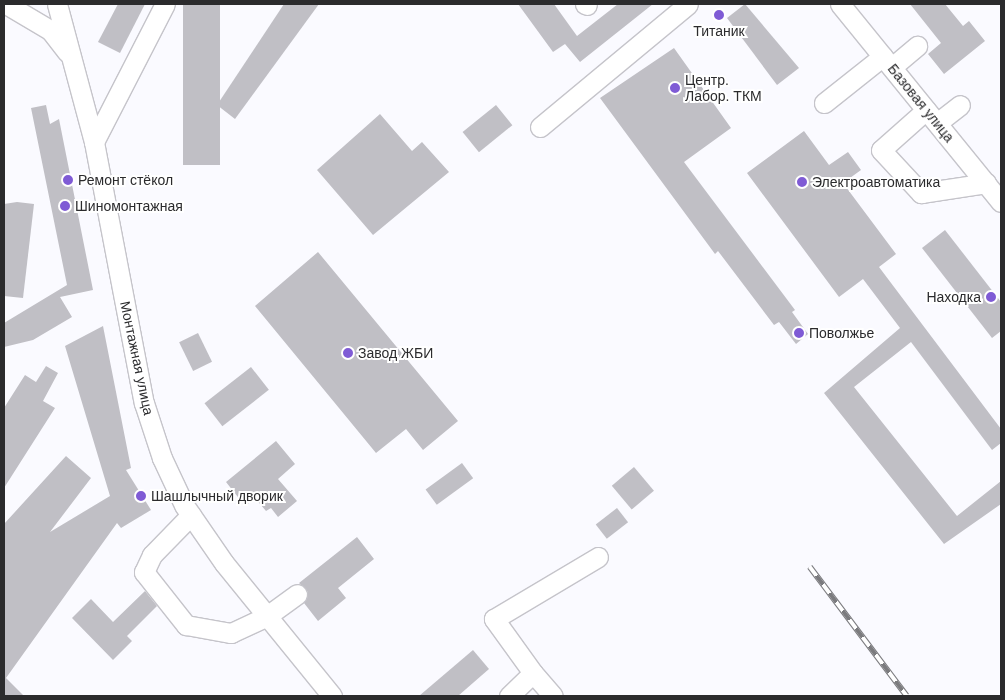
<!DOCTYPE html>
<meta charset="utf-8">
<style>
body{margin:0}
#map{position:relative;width:1005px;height:700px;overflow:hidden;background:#fafaff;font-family:Arial,sans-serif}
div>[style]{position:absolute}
.building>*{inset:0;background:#c0bfc5;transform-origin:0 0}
.roads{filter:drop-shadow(1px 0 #c5c4ca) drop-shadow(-1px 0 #c5c4ca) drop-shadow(0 1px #c5c4ca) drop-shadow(0 -1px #c5c4ca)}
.minor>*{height:19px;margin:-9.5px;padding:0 9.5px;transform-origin:9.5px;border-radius:9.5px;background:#fff}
.rail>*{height:5.5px;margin-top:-2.75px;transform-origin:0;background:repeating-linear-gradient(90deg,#fff 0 11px,#7b7b7e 0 22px);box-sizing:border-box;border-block:1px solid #7b7b7e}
.dots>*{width:14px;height:14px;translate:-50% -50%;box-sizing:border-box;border:2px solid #fff;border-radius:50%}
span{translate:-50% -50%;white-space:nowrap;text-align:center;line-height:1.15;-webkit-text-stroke:4px #fff;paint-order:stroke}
.poi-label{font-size:14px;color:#2b2b2d}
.left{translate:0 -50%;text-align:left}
.right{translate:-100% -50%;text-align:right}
.street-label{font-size:14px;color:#2b2b2d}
.frame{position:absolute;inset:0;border:5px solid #2b2b2d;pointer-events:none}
</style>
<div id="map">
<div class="building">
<i style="clip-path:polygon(118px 4px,145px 4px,120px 53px,98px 42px)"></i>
<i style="left:183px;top:4px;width:37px;height:161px"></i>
<i style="clip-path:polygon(284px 4px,319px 4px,235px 119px,217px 105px)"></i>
<i style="clip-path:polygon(518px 4px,554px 4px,577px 36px,618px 4px,653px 4px,580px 62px,565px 44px,553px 52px)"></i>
<i style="clip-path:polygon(745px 4px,799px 68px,777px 85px,727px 18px)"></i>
<i style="clip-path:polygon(910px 4px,945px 4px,963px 26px,969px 21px,985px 41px,944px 74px,928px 54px,941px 43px)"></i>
<i style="clip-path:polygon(674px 48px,731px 128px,684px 162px,795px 310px,792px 312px,808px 334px,796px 344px,779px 322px,774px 325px,718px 251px,715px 254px,600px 98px)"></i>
<i style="clip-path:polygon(46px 105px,50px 124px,59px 119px,93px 290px,60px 297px,72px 317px,33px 340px,4px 347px,4px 323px,67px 285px,31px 108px)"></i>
<i style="left:496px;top:105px;width:26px;height:43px;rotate:51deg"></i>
<i style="clip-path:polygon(380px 114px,412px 151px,422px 142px,449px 172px,373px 235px,317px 170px)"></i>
<i style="clip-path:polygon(804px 131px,829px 165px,848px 152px,861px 170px,843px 183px,896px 254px,879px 267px,1001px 429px,1001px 443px,992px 450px,911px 342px,854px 387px,957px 516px,1001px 481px,1001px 504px,944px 544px,824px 393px,900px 328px,863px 279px,839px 297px,747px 173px)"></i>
<i style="clip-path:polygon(17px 202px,34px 204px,23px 298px,4px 296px,4px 204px)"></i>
<i style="clip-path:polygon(945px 230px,1001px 302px,1001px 331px,992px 338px,922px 248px)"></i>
<i style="clip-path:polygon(318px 252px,458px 421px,423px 450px,406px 429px,376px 453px,255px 306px)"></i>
<i style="clip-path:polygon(103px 326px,131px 468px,126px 470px,151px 510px,121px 528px,117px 523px,6px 678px,24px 696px,4px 696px,4px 524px,66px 456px,91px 478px,50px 532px,110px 496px,65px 346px)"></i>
<i style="left:198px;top:333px;width:32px;height:21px;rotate:64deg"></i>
<i style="clip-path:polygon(46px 366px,58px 373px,43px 401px,55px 408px,4px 488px,4px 408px,25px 375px,36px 382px)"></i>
<i style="left:251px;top:367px;width:29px;height:59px;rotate:52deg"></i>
<i style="clip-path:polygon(276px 441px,295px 464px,278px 479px,297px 501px,278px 517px,271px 508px,266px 511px,255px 498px,245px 506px,226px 482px)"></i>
<i style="left:462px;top:463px;width:19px;height:45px;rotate:54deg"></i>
<i style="left:634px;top:467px;width:31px;height:29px;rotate:50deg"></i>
<i style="left:617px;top:508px;width:18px;height:27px;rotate:52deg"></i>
<i style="clip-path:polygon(357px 537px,374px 559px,338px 588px,346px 598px,318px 621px,304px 603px,308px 592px,299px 583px)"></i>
<i style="clip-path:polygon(145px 591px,157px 606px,127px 636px,132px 641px,113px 660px,72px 618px,91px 599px,113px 622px)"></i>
<i style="clip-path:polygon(473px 650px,489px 669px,458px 696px,419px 696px)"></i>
</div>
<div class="roads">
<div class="minor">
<i style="left:6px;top:4px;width:51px;rotate:30.6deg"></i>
<i style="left:50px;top:30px;width:28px;rotate:52deg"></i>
<i style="left:57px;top:4px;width:143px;rotate:75deg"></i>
<i style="left:94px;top:142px;width:266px;rotate:79.2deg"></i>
<i style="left:144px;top:403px;width:58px;rotate:71.9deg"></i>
<i style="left:162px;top:458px;width:52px;rotate:64.9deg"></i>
<i style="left:184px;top:505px;width:70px;rotate:55.4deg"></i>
<i style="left:224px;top:563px;width:171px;rotate:50.9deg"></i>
<i style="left:585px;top:4px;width:2px;rotate:27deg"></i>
<i style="left:840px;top:4px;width:255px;rotate:50.9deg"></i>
<i style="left:892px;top:67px;width:33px;rotate:-40deg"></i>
<i style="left:824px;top:103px;width:75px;rotate:-38.5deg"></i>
<i style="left:926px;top:110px;width:60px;rotate:138.4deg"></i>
<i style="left:881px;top:150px;width:59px;rotate:47.1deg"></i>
<i style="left:921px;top:193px;width:66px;rotate:-8.7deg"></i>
<i style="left:937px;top:123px;width:29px;rotate:-38deg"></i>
<i style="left:540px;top:127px;width:192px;rotate:-39.7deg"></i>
<i style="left:94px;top:142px;width:155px;rotate:-62.8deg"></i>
<i style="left:191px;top:515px;width:56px;rotate:134.3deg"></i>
<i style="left:152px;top:555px;width:19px;rotate:115deg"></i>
<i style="left:144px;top:572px;width:68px;rotate:51.6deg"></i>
<i style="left:186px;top:625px;width:46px;rotate:10.1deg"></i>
<i style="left:231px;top:633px;width:40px;rotate:-25deg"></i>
<i style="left:267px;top:616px;width:37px;rotate:-36deg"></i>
<i style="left:533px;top:673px;width:67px;rotate:-125.8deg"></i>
<i style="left:494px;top:619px;width:121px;rotate:-30.8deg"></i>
<i style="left:509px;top:696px;width:33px;rotate:-44deg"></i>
<i style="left:533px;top:673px;width:30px;rotate:49deg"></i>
</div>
</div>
<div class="rail">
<i style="left:810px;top:567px;width:161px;rotate:53.1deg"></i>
</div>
<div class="dots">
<i style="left:719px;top:15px;background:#7f5bd5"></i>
<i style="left:675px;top:88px;background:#7f5bd5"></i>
<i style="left:68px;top:180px;background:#7f5bd5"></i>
<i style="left:802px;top:182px;background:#7f5bd5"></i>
<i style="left:65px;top:206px;background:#7f5bd5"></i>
<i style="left:991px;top:297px;background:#7f5bd5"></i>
<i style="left:799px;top:333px;background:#7f5bd5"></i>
<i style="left:348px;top:353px;background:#7f5bd5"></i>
<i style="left:141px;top:496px;background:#7f5bd5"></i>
</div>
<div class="poi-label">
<span style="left:719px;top:31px">Титаник</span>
<span class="left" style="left:685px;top:88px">Центр.<br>Лабор. ТКМ</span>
<span class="left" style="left:78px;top:180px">Ремонт стёкол</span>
<span class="left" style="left:812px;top:182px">Электроавтоматика</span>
<span class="left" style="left:75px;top:206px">Шиномонтажная</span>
<span class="right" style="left:981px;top:297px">Находка</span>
<span class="left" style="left:809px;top:333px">Поволжье</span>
<span class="left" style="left:358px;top:353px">Завод ЖБИ</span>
<span class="left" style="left:151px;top:496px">Шашлычный дворик</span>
</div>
<div class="street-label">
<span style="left:921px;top:103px;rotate:51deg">Базовая улица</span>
<span style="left:137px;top:358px;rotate:78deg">Монтажная улица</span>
</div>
<div class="frame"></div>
</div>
